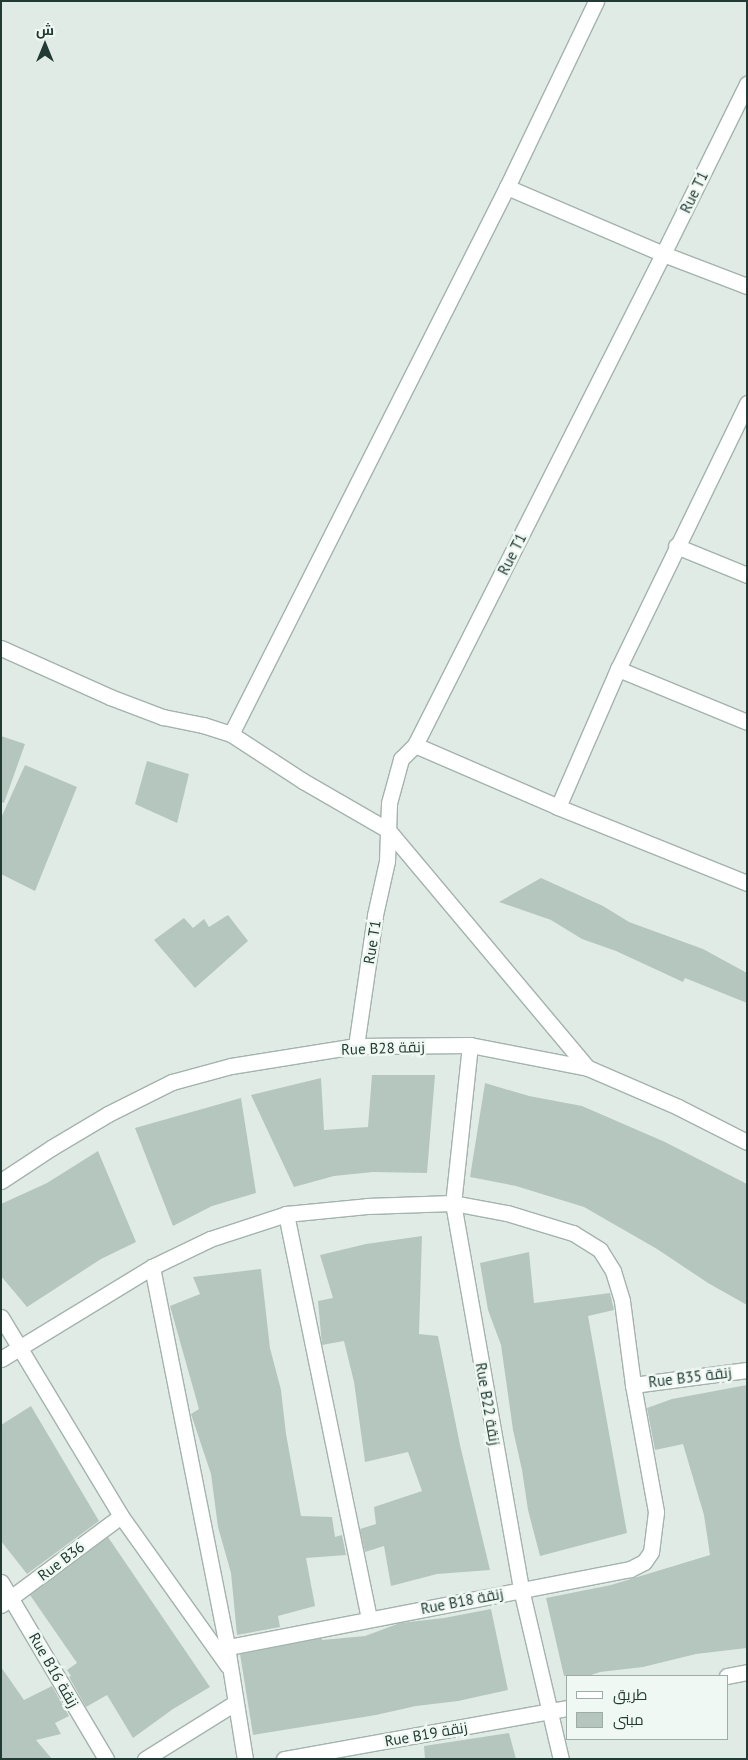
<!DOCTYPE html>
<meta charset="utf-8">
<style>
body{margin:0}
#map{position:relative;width:748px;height:1760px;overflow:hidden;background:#e0ebe6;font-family:"PT Sans",Cairo,sans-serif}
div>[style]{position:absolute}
.building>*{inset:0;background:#b5c6bf}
.roads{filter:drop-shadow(1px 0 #a3b3ad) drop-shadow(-1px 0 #a3b3ad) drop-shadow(0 1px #a3b3ad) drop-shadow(0 -1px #a3b3ad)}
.street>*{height:15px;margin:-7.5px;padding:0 7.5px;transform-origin:7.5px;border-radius:7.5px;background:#fff}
.secondary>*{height:15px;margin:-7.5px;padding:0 7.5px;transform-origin:7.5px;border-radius:7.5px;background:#fff}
span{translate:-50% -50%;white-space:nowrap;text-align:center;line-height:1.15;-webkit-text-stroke:5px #f0f8f4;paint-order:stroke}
.street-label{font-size:15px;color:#213b34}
.frame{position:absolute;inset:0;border:2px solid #213b34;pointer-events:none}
.legend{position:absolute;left:566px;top:1675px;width:162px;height:65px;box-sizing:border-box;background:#f0f8f4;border:1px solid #9daca7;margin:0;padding:6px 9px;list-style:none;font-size:15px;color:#213b34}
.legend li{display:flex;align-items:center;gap:10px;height:25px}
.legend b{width:25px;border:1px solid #9daca7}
.north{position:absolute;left:20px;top:20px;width:50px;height:50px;-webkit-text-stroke:4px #f0f8f4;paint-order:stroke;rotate:0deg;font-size:14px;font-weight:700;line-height:20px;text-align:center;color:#213b34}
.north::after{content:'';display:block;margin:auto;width:18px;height:22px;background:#213b34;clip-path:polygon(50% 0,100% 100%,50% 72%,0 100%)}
</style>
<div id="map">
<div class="building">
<i style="clip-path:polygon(1px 736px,25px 744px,4px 803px,1px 802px)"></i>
<i style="clip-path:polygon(147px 761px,189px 774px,177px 823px,135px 804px)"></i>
<i style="clip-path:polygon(25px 765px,77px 787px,35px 891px,1px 874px,1px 818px)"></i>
<i style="clip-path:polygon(541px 878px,603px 906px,629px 922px,703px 949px,747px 973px,747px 1003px,685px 978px,683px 982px,616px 951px,582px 939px,551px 920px,499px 902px)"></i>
<i style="clip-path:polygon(228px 915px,248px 941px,195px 988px,154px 940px,184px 918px,193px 928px,204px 919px,209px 927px)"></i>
<i style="clip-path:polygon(372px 1075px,435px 1075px,427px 1173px,373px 1172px,334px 1176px,294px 1187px,251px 1095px,321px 1078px,324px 1130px,368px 1127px)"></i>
<i style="clip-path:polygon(485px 1083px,529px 1096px,582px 1106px,665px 1142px,747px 1184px,747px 1305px,708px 1283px,657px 1249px,584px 1207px,516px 1186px,470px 1177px)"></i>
<i style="clip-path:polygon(241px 1098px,256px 1193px,212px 1206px,173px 1226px,135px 1128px)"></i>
<i style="clip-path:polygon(98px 1151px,136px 1242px,101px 1259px,27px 1307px,1px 1276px,1px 1204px,47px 1183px)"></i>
<i style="clip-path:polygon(422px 1236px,419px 1334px,438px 1336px,460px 1445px,490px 1570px,437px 1574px,391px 1586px,384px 1546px,365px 1552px,360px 1529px,376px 1524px,374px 1507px,422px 1491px,408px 1452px,365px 1462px,354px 1382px,344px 1341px,322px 1345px,318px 1301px,333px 1298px,320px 1255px,366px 1244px)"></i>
<i style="clip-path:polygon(529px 1252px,534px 1303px,610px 1293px,614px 1310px,588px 1316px,627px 1533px,540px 1556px,528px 1510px,522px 1470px,513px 1430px,501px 1345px,488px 1310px,480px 1263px)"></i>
<i style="clip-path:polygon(261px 1269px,270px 1348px,281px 1390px,286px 1434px,301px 1516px,332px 1517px,335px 1537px,342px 1535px,346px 1555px,306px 1558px,315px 1606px,278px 1616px,280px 1627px,237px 1635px,231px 1573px,218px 1527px,211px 1474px,191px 1414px,199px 1409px,170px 1306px,200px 1294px,193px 1277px)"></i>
<i style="clip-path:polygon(747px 1385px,747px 1648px,696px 1654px,643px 1667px,600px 1672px,588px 1676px,564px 1676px,546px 1598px,611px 1585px,710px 1555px,704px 1515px,683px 1444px,655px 1450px,647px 1408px,672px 1399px)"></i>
<i style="clip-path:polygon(31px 1406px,99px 1521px,27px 1574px,1px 1541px,1px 1425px)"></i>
<i style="clip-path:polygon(108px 1537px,210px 1687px,173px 1709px,133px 1738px,107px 1695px,86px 1707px,69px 1677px,71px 1676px,67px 1670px,77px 1663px,30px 1595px)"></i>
<i style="clip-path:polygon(491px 1609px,508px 1690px,458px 1701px,416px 1706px,376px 1715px,253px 1735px,240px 1654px,322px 1638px,322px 1640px,365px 1636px,400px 1623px,444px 1618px)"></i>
<i style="clip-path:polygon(1px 1667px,24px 1700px,52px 1686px,69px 1716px,55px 1723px,61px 1734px,36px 1740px,52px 1759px,1px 1759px)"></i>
<i style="clip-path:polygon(509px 1733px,516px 1759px,425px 1759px,424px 1746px)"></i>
</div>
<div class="roads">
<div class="street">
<i style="left:507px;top:187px;width:170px;rotate:23.2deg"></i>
<i style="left:663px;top:254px;width:90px;rotate:20.9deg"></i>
<i style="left:676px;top:546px;width:77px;rotate:22.2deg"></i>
<i style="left:1px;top:648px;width:120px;rotate:24.2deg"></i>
<i style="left:110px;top:697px;width:57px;rotate:20.7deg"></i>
<i style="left:163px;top:717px;width:41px;rotate:11.3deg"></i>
<i style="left:203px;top:725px;width:29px;rotate:18deg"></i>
<i style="left:231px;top:734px;width:86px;rotate:33.1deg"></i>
<i style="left:303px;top:781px;width:98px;rotate:30deg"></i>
<i style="left:388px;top:830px;width:311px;rotate:50deg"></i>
<i style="left:618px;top:669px;width:139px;rotate:22.3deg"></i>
<i style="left:231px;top:734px;width:613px;rotate:-63.23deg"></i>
<i style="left:507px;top:187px;width:206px;rotate:-64.4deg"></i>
<i style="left:415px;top:745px;width:156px;rotate:23.4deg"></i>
<i style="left:558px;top:807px;width:204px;rotate:21.9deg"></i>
<i style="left:558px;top:807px;width:150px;rotate:-66.5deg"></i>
<i style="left:618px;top:669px;width:296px;rotate:-64.1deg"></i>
<i style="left:470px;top:1045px;width:159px;rotate:96.1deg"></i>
<i style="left:453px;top:1203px;width:392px;rotate:80deg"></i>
<i style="left:521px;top:1589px;width:175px;rotate:76.8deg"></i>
<i style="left:356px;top:1046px;width:132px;rotate:-81.7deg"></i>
<i style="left:375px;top:915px;width:55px;rotate:-77.5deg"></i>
<i style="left:387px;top:861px;width:58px;rotate:-88deg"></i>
<i style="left:389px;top:803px;width:46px;rotate:-74.7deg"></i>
<i style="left:401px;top:759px;width:20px;rotate:-45deg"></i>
<i style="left:415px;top:745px;width:550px;rotate:-63.2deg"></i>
<i style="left:663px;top:254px;width:190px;rotate:-63.7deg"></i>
<i style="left:286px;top:1214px;width:413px;rotate:78.4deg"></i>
<i style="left:152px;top:1267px;width:387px;rotate:78.8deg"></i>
<i style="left:227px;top:1647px;width:113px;rotate:80.9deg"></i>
<i style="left:1px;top:1317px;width:232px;rotate:58.9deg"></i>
<i style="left:121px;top:1516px;width:184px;rotate:54.5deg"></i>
<i style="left:1px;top:1359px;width:177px;rotate:-31.4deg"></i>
<i style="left:152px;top:1267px;width:64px;rotate:-25.8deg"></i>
<i style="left:210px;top:1239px;width:80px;rotate:-18.2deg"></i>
<i style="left:286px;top:1214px;width:81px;rotate:-5.6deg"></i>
<i style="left:367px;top:1206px;width:86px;rotate:-2deg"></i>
<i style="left:453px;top:1203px;width:55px;rotate:10.5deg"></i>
<i style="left:507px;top:1213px;width:69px;rotate:16.9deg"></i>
<i style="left:573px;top:1233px;width:32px;rotate:32deg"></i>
<i style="left:600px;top:1250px;width:25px;rotate:58deg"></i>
<i style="left:613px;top:1271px;width:31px;rotate:73deg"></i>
<i style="left:622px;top:1301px;width:85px;rotate:82.5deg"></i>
<i style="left:633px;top:1385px;width:129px;rotate:79.7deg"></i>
<i style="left:656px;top:1512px;width:40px;rotate:97.1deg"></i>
<i style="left:651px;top:1552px;width:12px;rotate:125deg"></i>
<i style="left:644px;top:1562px;width:16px;rotate:153deg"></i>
<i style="left:630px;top:1569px;width:410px;rotate:169deg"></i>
<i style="left:633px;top:1385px;width:115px;rotate:-7.5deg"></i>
<i style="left:1px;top:1582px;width:206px;rotate:59.3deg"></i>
<i style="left:1px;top:1605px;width:149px;rotate:-36.6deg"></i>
<i style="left:727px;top:1676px;width:20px;rotate:-11deg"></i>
<i style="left:145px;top:1759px;width:106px;rotate:-31.9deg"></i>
<i style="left:284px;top:1759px;width:288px;rotate:-10.2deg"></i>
</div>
<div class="secondary">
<i style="left:1px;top:1181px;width:60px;rotate:-33.4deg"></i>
<i style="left:51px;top:1148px;width:66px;rotate:-30.8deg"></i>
<i style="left:108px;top:1114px;width:72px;rotate:-26.6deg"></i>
<i style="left:172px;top:1082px;width:61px;rotate:-15.2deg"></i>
<i style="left:231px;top:1066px;width:127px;rotate:-9.1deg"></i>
<i style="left:356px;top:1046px;width:114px;rotate:-0.5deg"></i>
<i style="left:470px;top:1045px;width:120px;rotate:11deg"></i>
<i style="left:588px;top:1068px;width:98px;rotate:23.4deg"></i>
<i style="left:678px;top:1107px;width:77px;rotate:26.9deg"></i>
</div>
</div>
<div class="street-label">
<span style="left:694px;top:192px;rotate:-64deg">Rue T1</span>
<span style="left:512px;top:554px;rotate:-63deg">Rue T1</span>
<span style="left:372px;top:942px;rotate:-81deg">Rue T1</span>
<span style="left:383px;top:1048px;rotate:-2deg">Rue B28 زنقة</span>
<span style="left:690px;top:1377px;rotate:-7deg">Rue B35 زنقة</span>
<span style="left:488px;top:1404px;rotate:80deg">Rue B22 زنقة</span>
<span style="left:61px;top:1561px;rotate:-37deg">Rue B36</span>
<span style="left:462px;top:1601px;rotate:-11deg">Rue B18 زنقة</span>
<span style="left:54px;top:1670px;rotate:60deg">Rue B16 زنقة</span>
<span style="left:426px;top:1734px;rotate:-10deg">Rue B19 زنقة</span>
</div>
<div class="frame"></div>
<ul class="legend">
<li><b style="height:6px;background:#fff"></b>طريق</li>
<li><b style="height:14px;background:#b5c6bf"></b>مبنى</li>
</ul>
<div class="north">ش</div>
</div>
